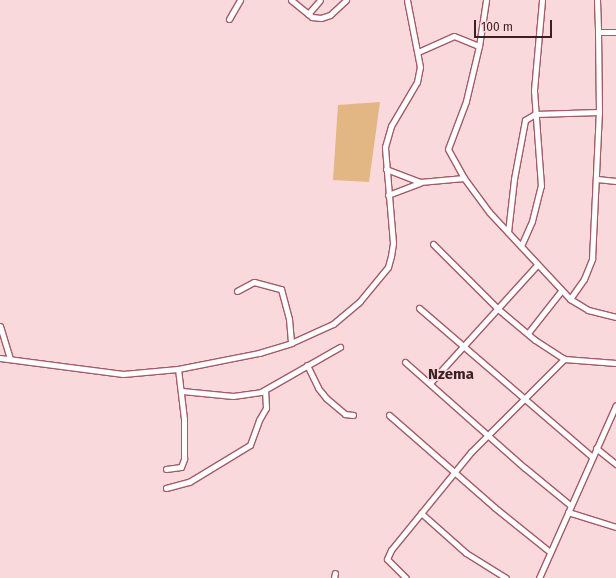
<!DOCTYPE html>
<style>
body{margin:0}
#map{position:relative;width:616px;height:578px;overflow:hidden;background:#f9d9dc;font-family:"Fira Sans",sans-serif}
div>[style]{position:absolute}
.green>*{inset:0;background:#e2b784}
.roads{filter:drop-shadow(1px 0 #a25c67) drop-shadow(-1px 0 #a25c67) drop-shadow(0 1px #a25c67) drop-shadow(0 -1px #a25c67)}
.minor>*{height:5px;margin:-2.5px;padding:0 2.5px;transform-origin:2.5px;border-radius:2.5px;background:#fff}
span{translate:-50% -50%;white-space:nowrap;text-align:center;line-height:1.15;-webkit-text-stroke:3px #f9d9dc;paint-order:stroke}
.district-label{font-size:15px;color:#3c1f23;font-weight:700}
.scale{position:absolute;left:474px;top:20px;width:78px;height:18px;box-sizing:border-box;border:2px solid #3c1f23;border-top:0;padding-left:5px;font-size:12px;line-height:14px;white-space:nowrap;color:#3c1f23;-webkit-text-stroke:3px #f9d9dc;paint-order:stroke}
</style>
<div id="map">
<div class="green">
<i style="clip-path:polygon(380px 102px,369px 182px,333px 180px,338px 105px)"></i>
</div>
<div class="roads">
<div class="minor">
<i style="left:291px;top:0;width:27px;rotate:39deg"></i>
<i style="left:312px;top:17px;width:9px;rotate:6deg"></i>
<i style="left:321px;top:18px;width:9px;rotate:-18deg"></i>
<i style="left:330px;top:15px;width:22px;rotate:-43deg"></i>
<i style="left:597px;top:0;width:32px;rotate:88deg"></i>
<i style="left:598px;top:32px;width:18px"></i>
<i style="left:308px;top:14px;width:18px;rotate:-49deg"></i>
<i style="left:229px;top:19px;width:22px;rotate:-60deg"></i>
<i style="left:418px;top:52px;width:39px;rotate:-24deg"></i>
<i style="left:454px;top:36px;width:27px;rotate:22deg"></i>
<i style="left:479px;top:46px;width:47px;rotate:-81.3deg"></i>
<i style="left:386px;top:169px;width:36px;rotate:21deg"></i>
<i style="left:420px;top:182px;width:44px;rotate:-5.2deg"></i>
<i style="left:464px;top:178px;width:42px;rotate:53.7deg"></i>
<i style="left:489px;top:212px;width:119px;rotate:47deg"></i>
<i style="left:570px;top:299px;width:21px;rotate:31deg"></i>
<i style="left:588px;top:310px;width:29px;rotate:14deg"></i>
<i style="left:464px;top:178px;width:33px;rotate:-119deg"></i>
<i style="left:448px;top:149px;width:51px;rotate:-69.4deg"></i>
<i style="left:466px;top:101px;width:57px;rotate:-76.7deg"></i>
<i style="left:597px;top:179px;width:19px;rotate:6deg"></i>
<i style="left:388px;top:195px;width:34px;rotate:-21deg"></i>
<i style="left:508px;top:232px;width:53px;rotate:-83.5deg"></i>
<i style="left:514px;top:179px;width:60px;rotate:-79.4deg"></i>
<i style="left:525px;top:120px;width:12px;rotate:-31deg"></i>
<i style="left:535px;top:114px;width:64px;rotate:-1.8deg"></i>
<i style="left:433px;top:244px;width:92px;rotate:45deg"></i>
<i style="left:498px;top:309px;width:48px;rotate:40deg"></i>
<i style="left:535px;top:340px;width:35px;rotate:33deg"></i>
<i style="left:564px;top:359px;width:52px;rotate:4.4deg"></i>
<i style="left:521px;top:246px;width:27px;rotate:-66deg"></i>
<i style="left:532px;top:221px;width:36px;rotate:-76deg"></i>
<i style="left:541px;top:186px;width:96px;rotate:-94.2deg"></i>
<i style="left:534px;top:90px;width:90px;rotate:-84.9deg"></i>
<i style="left:237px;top:291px;width:19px;rotate:-28deg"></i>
<i style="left:254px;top:282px;width:28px;rotate:15deg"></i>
<i style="left:281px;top:289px;width:31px;rotate:75deg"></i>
<i style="left:289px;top:319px;width:24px;rotate:85deg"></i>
<i style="left:570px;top:299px;width:24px;rotate:-55deg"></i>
<i style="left:584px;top:279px;width:22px;rotate:-68deg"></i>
<i style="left:592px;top:259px;width:147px;rotate:-87.3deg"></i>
<i style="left:599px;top:112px;width:80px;rotate:-90.7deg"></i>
<i style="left:419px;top:308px;width:228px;rotate:40.7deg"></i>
<i style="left:0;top:326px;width:34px;rotate:73deg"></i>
<i style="left:528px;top:333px;width:53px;rotate:-51.8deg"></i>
<i style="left:0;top:358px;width:124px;rotate:7.4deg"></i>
<i style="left:123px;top:374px;width:55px;rotate:-5.2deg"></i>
<i style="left:178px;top:369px;width:83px;rotate:-11.2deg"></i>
<i style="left:259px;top:353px;width:34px;rotate:-17deg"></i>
<i style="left:291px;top:343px;width:46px;rotate:-24.3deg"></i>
<i style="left:333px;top:324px;width:35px;rotate:-40deg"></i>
<i style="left:360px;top:301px;width:44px;rotate:-50.5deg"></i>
<i style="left:388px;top:267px;width:11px;rotate:-75deg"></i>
<i style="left:391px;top:256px;width:13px;rotate:-81deg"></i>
<i style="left:393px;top:243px;width:96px;rotate:-94.8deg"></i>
<i style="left:385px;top:147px;width:22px;rotate:-74deg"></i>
<i style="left:391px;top:126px;width:51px;rotate:-59.4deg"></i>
<i style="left:417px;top:82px;width:15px;rotate:-79deg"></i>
<i style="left:420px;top:67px;width:68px;rotate:-101deg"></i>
<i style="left:405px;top:362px;width:160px;rotate:41.5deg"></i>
<i style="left:525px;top:468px;width:58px;rotate:39.4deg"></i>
<i style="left:307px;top:365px;width:25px;rotate:64deg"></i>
<i style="left:318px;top:388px;width:13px;rotate:51deg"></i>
<i style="left:326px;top:398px;width:25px;rotate:40deg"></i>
<i style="left:345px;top:414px;width:8px;rotate:7deg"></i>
<i style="left:430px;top:383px;width:159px;rotate:-47.8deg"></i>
<i style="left:182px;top:391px;width:51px;rotate:5.6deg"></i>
<i style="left:233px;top:396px;width:28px;rotate:-8deg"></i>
<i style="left:261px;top:392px;width:91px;rotate:-29.7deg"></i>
<i style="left:389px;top:415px;width:140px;rotate:41.2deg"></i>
<i style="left:494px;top:507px;width:72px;rotate:38.8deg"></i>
<i style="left:596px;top:448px;width:26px;rotate:39deg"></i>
<i style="left:166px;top:469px;width:15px;rotate:-8deg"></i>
<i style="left:181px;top:467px;width:9px;rotate:-69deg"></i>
<i style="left:184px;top:459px;width:40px;rotate:-90deg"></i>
<i style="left:184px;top:419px;width:50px;rotate:-96.8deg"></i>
<i style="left:166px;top:488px;width:24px;rotate:-15deg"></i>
<i style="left:189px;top:482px;width:71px;rotate:-31.2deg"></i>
<i style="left:250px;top:445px;width:27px;rotate:-70deg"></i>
<i style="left:259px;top:420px;width:14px;rotate:-60deg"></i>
<i style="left:266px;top:408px;width:18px;rotate:-93deg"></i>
<i style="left:568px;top:512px;width:50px;rotate:17.4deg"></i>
<i style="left:421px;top:513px;width:60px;rotate:41.6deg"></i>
<i style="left:466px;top:553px;width:47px;rotate:32deg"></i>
<i style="left:334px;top:578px;width:5px;rotate:-79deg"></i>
<i style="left:406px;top:578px;width:27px;rotate:-135deg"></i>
<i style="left:387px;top:559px;width:10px;rotate:-66deg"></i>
<i style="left:391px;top:550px;width:127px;rotate:-50.8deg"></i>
<i style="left:471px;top:452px;width:132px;rotate:-45deg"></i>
<i style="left:539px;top:578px;width:189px;rotate:-66deg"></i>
</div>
</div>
<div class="district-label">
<span style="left:451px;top:375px">Nzema</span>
</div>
<div class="scale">100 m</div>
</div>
